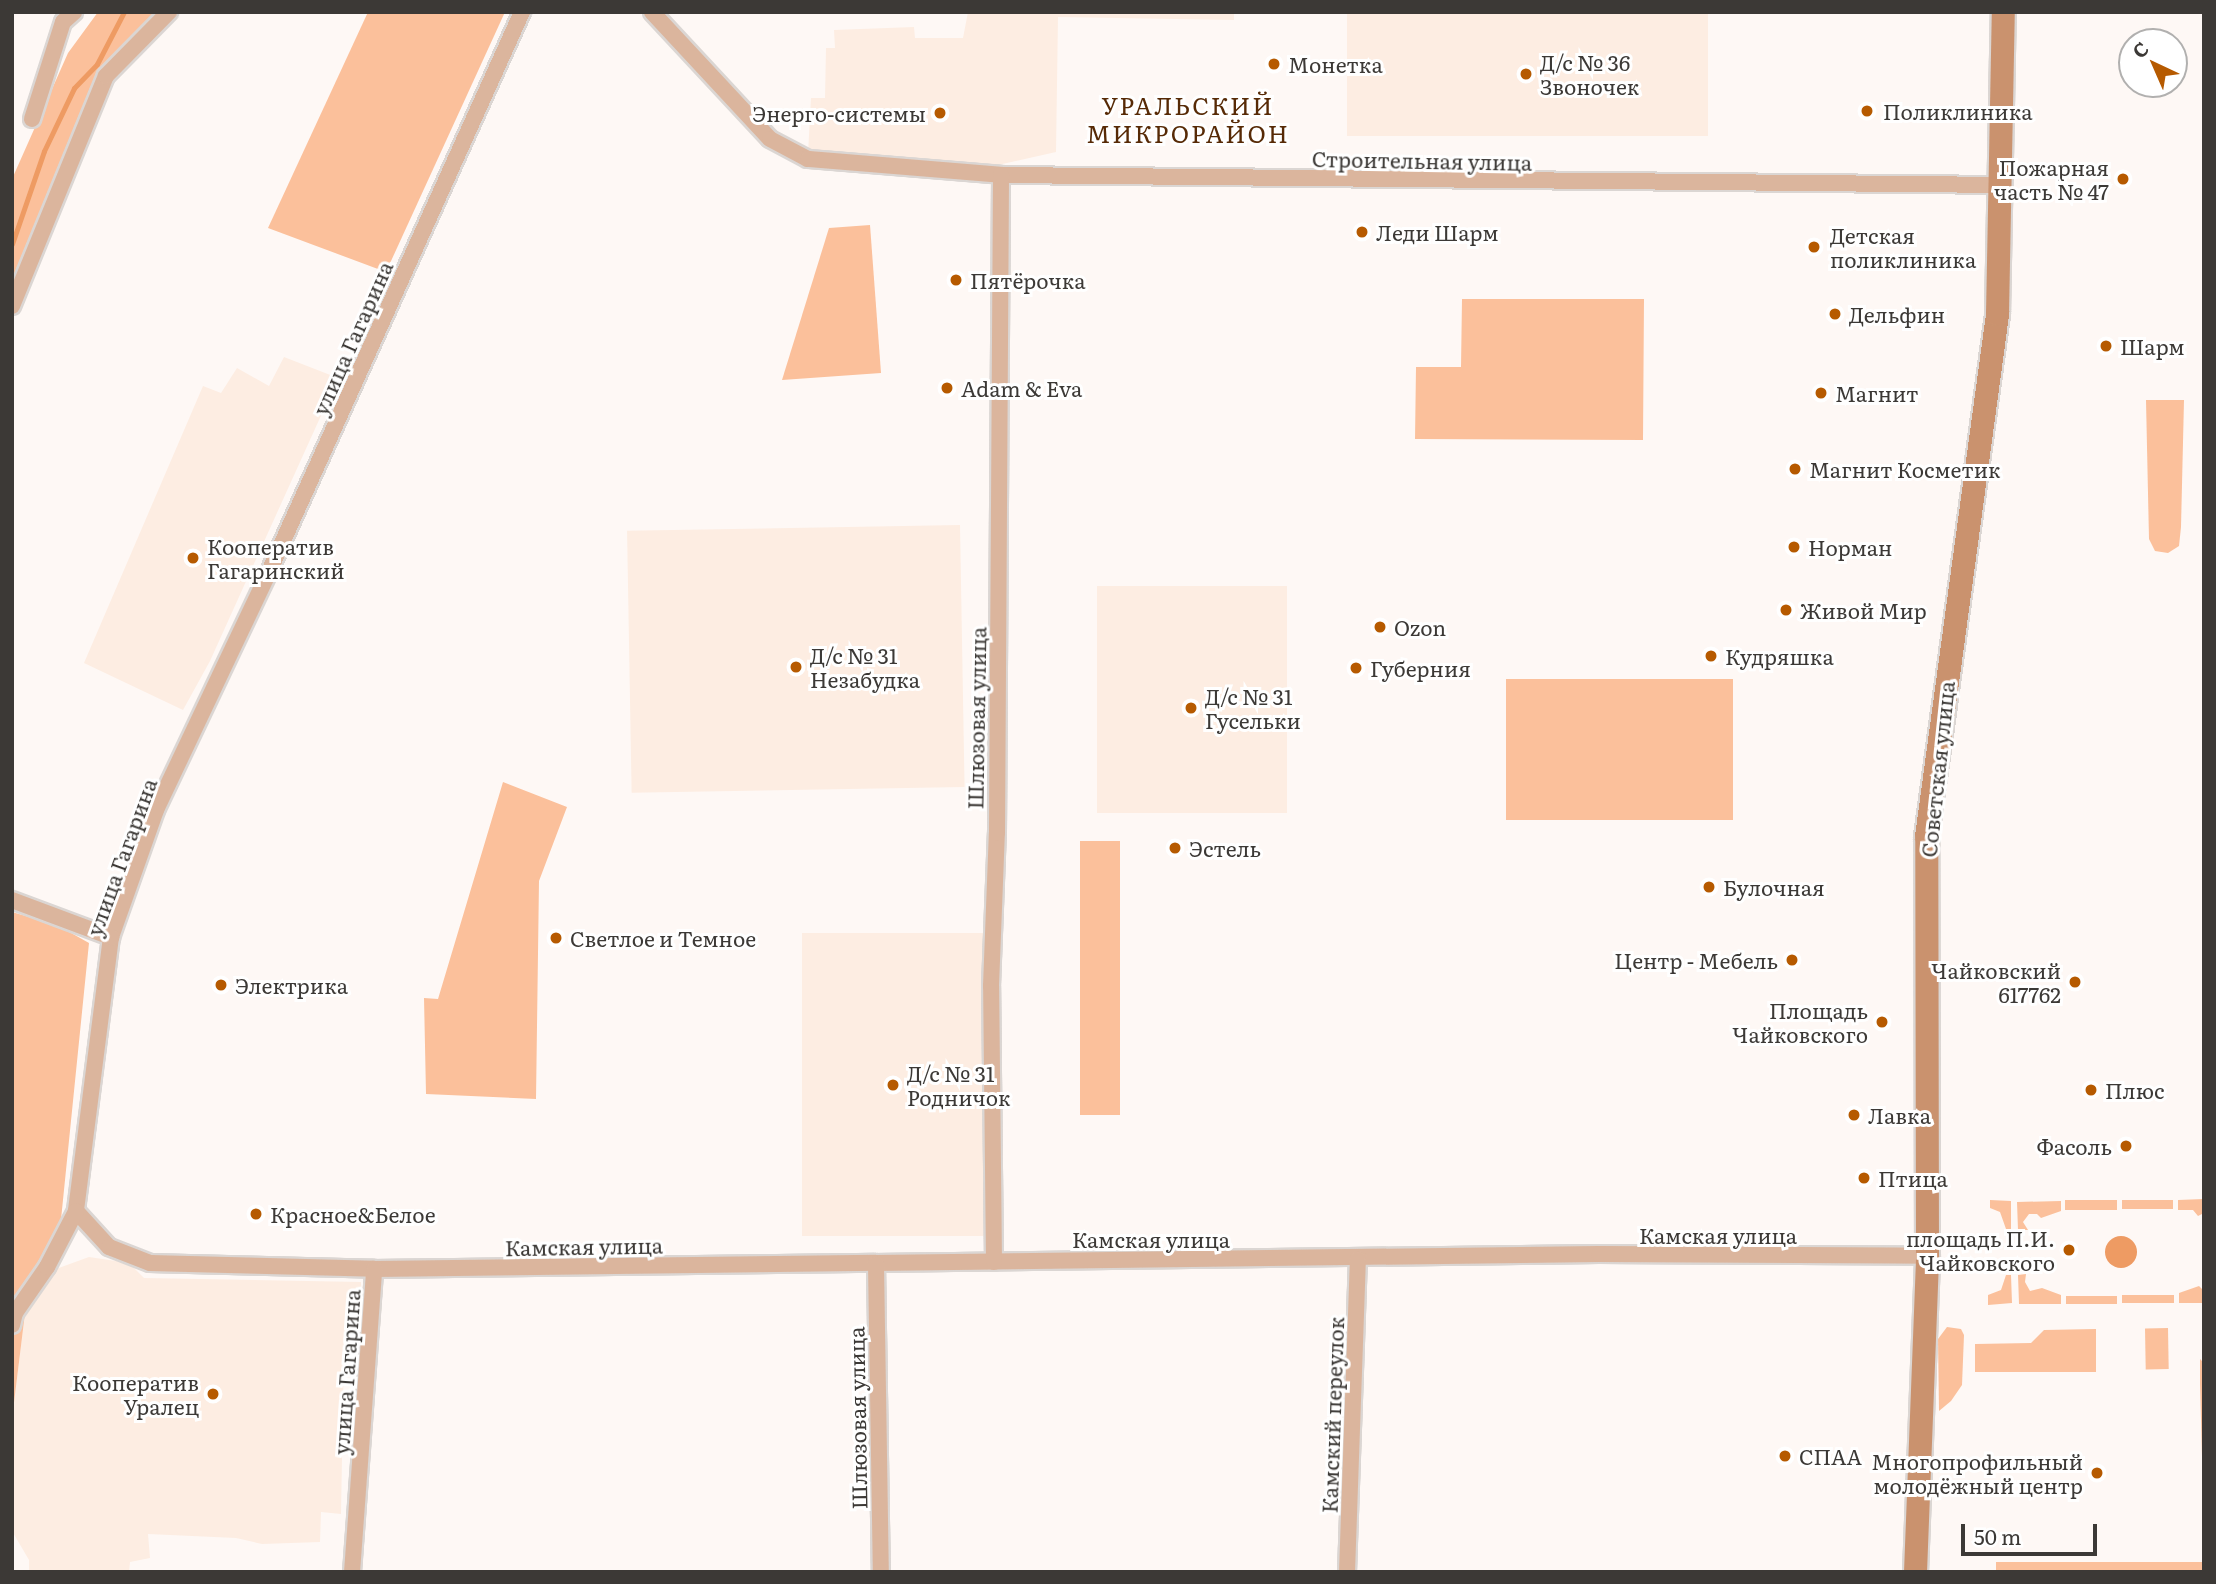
<!DOCTYPE html>
<meta charset="utf-8">
<style>
body{margin:0}
#map{position:relative;width:2216px;height:1584px;overflow:hidden;background:#fef8f5;font-family:Literata,serif}
div>[style]{position:absolute}
.built>*{inset:0;background:#fdede2;transform-origin:0 0}
.green>*{inset:0;background:#fbc09b;transform-origin:0 0}
.water>*{inset:0;background:#ee9b63}
.round{border-radius:50%}
.stream>*{height:5px;margin:-2.5px;padding:0 2.5px;transform-origin:2.5px;border-radius:2.5px;background:#ee9b63}
.roads{filter:drop-shadow(2px 0 #dbd6d3) drop-shadow(-2px 0 #dbd6d3) drop-shadow(0 2px #dbd6d3) drop-shadow(0 -2px #dbd6d3)}
.minor>*{height:16px;margin:-8px;padding:0 8px;transform-origin:8px;border-radius:8px;background:#dbb59d}
.secondary>*{height:23px;margin:-11.5px;padding:0 11.5px;transform-origin:11.5px;border-radius:11.5px;background:#ca926e}
.dots>*{width:19px;height:19px;translate:-50% -50%;box-sizing:border-box;border:4px solid #fff;border-radius:50%}
span{translate:-50% -50%;white-space:nowrap;text-align:center;line-height:1.15;-webkit-text-stroke:6px #fff;paint-order:stroke}
.poi-label{font-size:21px;color:#3c3936}
.left{translate:0 -50%;text-align:left}
.right{translate:-100% -50%;text-align:right}
.street-label{font-size:21px;color:#3c3936}
.quarter-label{font-size:24px;color:#572a06;letter-spacing:2px}
.frame{position:absolute;inset:0;border:14px solid #3c3936;pointer-events:none}
.north{position:absolute;left:2118px;top:28px;width:70px;height:70px;box-sizing:border-box;background:#fff;border:2px solid #b1b0af;border-radius:50%;rotate:316deg;font-size:19px;font-weight:700;line-height:28px;text-align:center;color:#3c3936}
.north::after{content:'';display:block;margin:auto;width:24px;height:32px;background:#b65a00;clip-path:polygon(50% 0,100% 100%,50% 72%,0 100%)}
.scale{position:absolute;left:1961px;top:1524px;width:136px;height:32px;box-sizing:border-box;border:4px solid #3c3936;border-top:0;padding-left:9px;font-size:21px;line-height:24px;white-space:nowrap;color:#3c3936;-webkit-text-stroke:5px #fff;paint-order:stroke}
</style>
<div id="map">
<div class="built">
<i style="clip-path:polygon(968px 12px,1234px 12px,1234px 20px,1058px 17px,1056px 152px,998px 165px,808px 154px,811px 98px,825px 98px,826px 48px,835px 48px,834px 30px,914px 27px,915px 38px,963px 38px)"></i>
<i style="left:1347px;top:12px;width:361px;height:124px"></i>
<i style="clip-path:polygon(284px 357px,338px 378px,210px 661px,183px 710px,84px 663px,203px 386px,221px 393px,237px 368px,269px 386px)"></i>
<i style="left:960px;top:525px;width:262px;height:333px;rotate:89deg"></i>
<i style="left:1097px;top:586px;width:190px;height:227px"></i>
<i style="left:984px;top:933px;width:303px;height:182px;rotate:90deg"></i>
<i style="clip-path:polygon(89px 1257px,136px 1264px,133px 1267px,144px 1278px,361px 1282px,362px 1328px,353px 1329px,353px 1346px,344px 1346px,341px 1514px,321px 1512px,320px 1542px,262px 1544px,236px 1538px,148px 1534px,150px 1558px,130px 1562px,129px 1572px,29px 1572px,29px 1560px,12px 1531px,12px 1419px,27px 1297px,56px 1269px)"></i>
</div>
<div class="green">
<i style="clip-path:polygon(98px 12px,161px 12px,101px 73px,50px 189px,12px 291px,12px 179px,68px 53px)"></i>
<i style="clip-path:polygon(368px 12px,505px 12px,386px 272px,268px 228px)"></i>
<i style="clip-path:polygon(870px 225px,881px 373px,782px 380px,829px 228px)"></i>
<i style="clip-path:polygon(1462px 299px,1644px 299px,1643px 440px,1415px 439px,1416px 367px,1461px 367px)"></i>
<i style="clip-path:polygon(2146px 400px,2184px 400px,2181px 527px,2179px 546px,2168px 553px,2155px 551px,2149px 539px)"></i>
<i style="left:1733px;top:679px;width:141px;height:227px;rotate:90deg"></i>
<i style="clip-path:polygon(503px 782px,567px 807px,539px 881px,536px 1099px,426px 1094px,424px 998px,438px 999px)"></i>
<i style="left:1120px;top:841px;width:274px;height:40px;rotate:90deg"></i>
<i style="clip-path:polygon(12px 912px,57px 925px,89px 943px,56px 1269px,27px 1297px,12px 1419px)"></i>
<i style="clip-path:polygon(2204px 1199px,2204px 1213px,2198px 1216px,2193px 1210px,2178px 1210px,2178px 1200px)"></i>
<i style="clip-path:polygon(1990px 1200px,2011px 1201px,2011px 1230px,2006px 1229px,2000px 1212px,1990px 1208px)"></i>
<i style="left:2117px;top:1200px;width:10px;height:52px;rotate:90deg"></i>
<i style="left:2173px;top:1200px;width:9px;height:51px;rotate:90deg"></i>
<i style="clip-path:polygon(2061px 1201px,2061px 1211px,2041px 1218px,2037px 1214px,2029px 1214px,2023px 1222px,2028px 1230px,2018px 1230px,2017px 1202px)"></i>
<i style="clip-path:polygon(2026px 1274px,2025px 1282px,2030px 1291px,2042px 1288px,2061px 1295px,2061px 1304px,2019px 1304px,2018px 1275px)"></i>
<i style="clip-path:polygon(2006px 1275px,2011px 1275px,2012px 1303px,1988px 1305px,1988px 1295px,2001px 1290px)"></i>
<i style="clip-path:polygon(2199px 1286px,2204px 1291px,2204px 1303px,2179px 1303px,2179px 1293px)"></i>
<i style="left:2122px;top:1295px;width:52px;height:8px"></i>
<i style="left:2066px;top:1296px;width:51px;height:8px"></i>
<i style="clip-path:polygon(1947px 1327px,1961px 1329px,1964px 1335px,1962px 1385px,1951px 1401px,1939px 1411px,1938px 1339px)"></i>
<i style="left:2168px;top:1328px;width:41px;height:23px;rotate:89deg"></i>
<i style="clip-path:polygon(2096px 1329px,2096px 1372px,1975px 1372px,1975px 1344px,2031px 1343px,2044px 1330px)"></i>
<i style="clip-path:polygon(2200px 1359px,2204px 1363px,2204px 1531px,2200px 1383px)"></i>
<i style="left:1996px;top:1562px;width:208px;height:10px"></i>
</div>
<div class="water">
<i class="round" style="left:2105px;top:1236px;width:32px;height:32px"></i>
</div>
<div class="stream">
<i style="left:12px;top:244px;width:98px;rotate:-71deg"></i>
<i style="left:44px;top:151px;width:70px;rotate:-64.5deg"></i>
<i style="left:74px;top:88px;width:33px;rotate:-46deg"></i>
<i style="left:97px;top:64px;width:59px;rotate:-62.6deg"></i>
</div>
<div class="roads">
<div class="minor">
<i style="left:522px;top:12px;width:617px;rotate:114.32deg"></i>
<i style="left:268px;top:574px;width:261px;rotate:115.4deg"></i>
<i style="left:156px;top:810px;width:135px;rotate:109.5deg"></i>
<i style="left:111px;top:937px;width:276px;rotate:97.3deg"></i>
<i style="left:76px;top:1211px;width:49px;rotate:47.5deg"></i>
<i style="left:109px;top:1247px;width:44px;rotate:21.3deg"></i>
<i style="left:150px;top:1263px;width:224px;rotate:1.5deg"></i>
<i style="left:374px;top:1269px;width:1225px;rotate:-0.7deg"></i>
<i style="left:1599px;top:1254px;width:328px;rotate:0.3deg"></i>
<i style="left:652px;top:12px;width:173px;rotate:47.1deg"></i>
<i style="left:770px;top:139px;width:43px;rotate:27.8deg"></i>
<i style="left:808px;top:159px;width:194px;rotate:4.7deg"></i>
<i style="left:1001px;top:175px;width:1000px;rotate:0.57deg"></i>
<i style="left:32px;top:119px;width:102px;rotate:-72.3deg"></i>
<i style="left:63px;top:22px;width:15px;rotate:-42deg"></i>
<i style="left:12px;top:306px;width:248px;rotate:-67.8deg"></i>
<i style="left:106px;top:76px;width:90px;rotate:-45.5deg"></i>
<i style="left:12px;top:900px;width:106px;rotate:20.5deg"></i>
<i style="left:994px;top:1262px;width:276px;rotate:-90.6deg"></i>
<i style="left:991px;top:986px;width:153px;rotate:-87.8deg"></i>
<i style="left:997px;top:833px;width:658px;rotate:-89.65deg"></i>
<i style="left:876px;top:1264px;width:308px;rotate:89.1deg"></i>
<i style="left:12px;top:1325px;width:12px;rotate:-76deg"></i>
<i style="left:15px;top:1313px;width:56px;rotate:-55.2deg"></i>
<i style="left:47px;top:1267px;width:63px;rotate:-62.6deg"></i>
<i style="left:352px;top:1572px;width:304px;rotate:-85.8deg"></i>
<i style="left:1347px;top:1572px;width:313px;rotate:-88deg"></i>
</div>
<div class="secondary">
<i style="left:1915px;top:1572px;width:316px;rotate:-87.8deg"></i>
<i style="left:1927px;top:1256px;width:420px;rotate:-90.1deg"></i>
<i style="left:1926px;top:836px;width:527px;rotate:-82.25deg"></i>
<i style="left:1997px;top:314px;width:302px;rotate:-88.9deg"></i>
</div>
</div>
<div class="dots">
<i style="left:1274px;top:64px;background:#b65a00"></i>
<i style="left:1526px;top:74px;background:#b65a00"></i>
<i style="left:1867px;top:111px;background:#b65a00"></i>
<i style="left:940px;top:113px;background:#b65a00"></i>
<i style="left:2123px;top:179px;background:#b65a00"></i>
<i style="left:1362px;top:232px;background:#b65a00"></i>
<i style="left:1814px;top:247px;background:#b65a00"></i>
<i style="left:956px;top:280px;background:#b65a00"></i>
<i style="left:1835px;top:314px;background:#b65a00"></i>
<i style="left:2106px;top:346px;background:#b65a00"></i>
<i style="left:947px;top:388px;background:#b65a00"></i>
<i style="left:1821px;top:393px;background:#b65a00"></i>
<i style="left:1795px;top:469px;background:#b65a00"></i>
<i style="left:1794px;top:547px;background:#b65a00"></i>
<i style="left:193px;top:558px;background:#b65a00"></i>
<i style="left:1786px;top:610px;background:#b65a00"></i>
<i style="left:1380px;top:627px;background:#b65a00"></i>
<i style="left:1711px;top:656px;background:#b65a00"></i>
<i style="left:796px;top:667px;background:#b65a00"></i>
<i style="left:1356px;top:668px;background:#b65a00"></i>
<i style="left:1191px;top:708px;background:#b65a00"></i>
<i style="left:1175px;top:848px;background:#b65a00"></i>
<i style="left:1709px;top:887px;background:#b65a00"></i>
<i style="left:556px;top:938px;background:#b65a00"></i>
<i style="left:1792px;top:960px;background:#b65a00"></i>
<i style="left:2075px;top:982px;background:#b65a00"></i>
<i style="left:221px;top:985px;background:#b65a00"></i>
<i style="left:1882px;top:1022px;background:#b65a00"></i>
<i style="left:893px;top:1085px;background:#b65a00"></i>
<i style="left:2091px;top:1090px;background:#b65a00"></i>
<i style="left:1854px;top:1115px;background:#b65a00"></i>
<i style="left:2126px;top:1146px;background:#b65a00"></i>
<i style="left:1864px;top:1178px;background:#b65a00"></i>
<i style="left:256px;top:1214px;background:#b65a00"></i>
<i style="left:2069px;top:1250px;background:#b65a00"></i>
<i style="left:213px;top:1394px;background:#b65a00"></i>
<i style="left:1785px;top:1456px;background:#b65a00"></i>
<i style="left:2097px;top:1473px;background:#b65a00"></i>
</div>
<div class="poi-label">
<span class="left" style="left:1540px;top:74px">Д/с № 36<br>Звоночек</span>
<span class="left" style="left:1288px;top:64px">Монетка</span>
<span class="left" style="left:1883px;top:111px">Поликлиника</span>
<span class="right" style="left:926px;top:113px">Энерго-системы</span>
<span class="right" style="left:2109px;top:179px">Пожарная<br>часть № 47</span>
<span class="left" style="left:1376px;top:232px">Леди Шарм</span>
<span class="left" style="left:1830px;top:247px">Детская<br>поликлиника</span>
<span class="left" style="left:970px;top:280px">Пятёрочка</span>
<span class="left" style="left:1849px;top:314px">Дельфин</span>
<span class="left" style="left:2120px;top:346px">Шарм</span>
<span class="left" style="left:961px;top:388px">Adam &amp; Eva</span>
<span class="left" style="left:1835px;top:393px">Магнит</span>
<span class="left" style="left:1809px;top:469px">Магнит Косметик</span>
<span class="left" style="left:207px;top:558px">Кооператив<br>Гагаринский</span>
<span class="left" style="left:1808px;top:547px">Норман</span>
<span class="left" style="left:1800px;top:610px">Живой Мир</span>
<span class="left" style="left:1394px;top:627px">Ozon</span>
<span class="left" style="left:810px;top:667px">Д/с № 31<br>Незабудка</span>
<span class="left" style="left:1725px;top:656px">Кудряшка</span>
<span class="left" style="left:1370px;top:668px">Губерния</span>
<span class="left" style="left:1205px;top:708px">Д/с № 31<br>Гусельки</span>
<span class="left" style="left:1189px;top:848px">Эстель</span>
<span class="left" style="left:1723px;top:887px">Булочная</span>
<span class="left" style="left:570px;top:938px">Светлое и Темное</span>
<span class="right" style="left:1778px;top:960px">Центр - Мебель</span>
<span class="right" style="left:2061px;top:982px">Чайковский<br>617762</span>
<span class="left" style="left:235px;top:985px">Электрика</span>
<span class="right" style="left:1868px;top:1022px">Площадь<br>Чайковского</span>
<span class="left" style="left:907px;top:1085px">Д/с № 31<br>Родничок</span>
<span class="left" style="left:2105px;top:1090px">Плюс</span>
<span class="left" style="left:1868px;top:1115px">Лавка</span>
<span class="right" style="left:2112px;top:1146px">Фасоль</span>
<span class="left" style="left:1878px;top:1178px">Птица</span>
<span class="left" style="left:270px;top:1214px">Красное&amp;Белое</span>
<span class="right" style="left:2055px;top:1250px">площадь П.И.<br>Чайковского</span>
<span class="right" style="left:199px;top:1394px">Кооператив<br>Уралец</span>
<span class="left" style="left:1799px;top:1456px">СПАА</span>
<span class="right" style="left:2083px;top:1473px">Многопрофильный<br>молодёжный центр</span>
</div>
<div class="street-label">
<span style="left:1422px;top:160px;rotate:1deg">Строительная улица</span>
<span style="left:352px;top:338px;rotate:-66deg">улица Гагарина</span>
<span style="left:976px;top:718px;rotate:-89deg">Шлюзовая улица</span>
<span style="left:1937px;top:769px;rotate:-84deg">Советская улица</span>
<span style="left:121px;top:857px;rotate:-70deg">улица Гагарина</span>
<span style="left:1718px;top:1235px">Камская улица</span>
<span style="left:1151px;top:1239px">Камская улица</span>
<span style="left:584px;top:1246px;rotate:-1deg">Камская улица</span>
<span style="left:346px;top:1372px;rotate:-86deg">улица Гагарина</span>
<span style="left:1332px;top:1415px;rotate:-88deg">Камский переулок</span>
<span style="left:857px;top:1418px;rotate:-91deg">Шлюзовая улица</span>
</div>
<div class="quarter-label">
<span style="left:1188px;top:119px">УРАЛЬСКИЙ<br>МИКРОРАЙОН</span>
</div>
<div class="frame"></div>
<div class="north">С</div>
<div class="scale">50 m</div>
</div>
